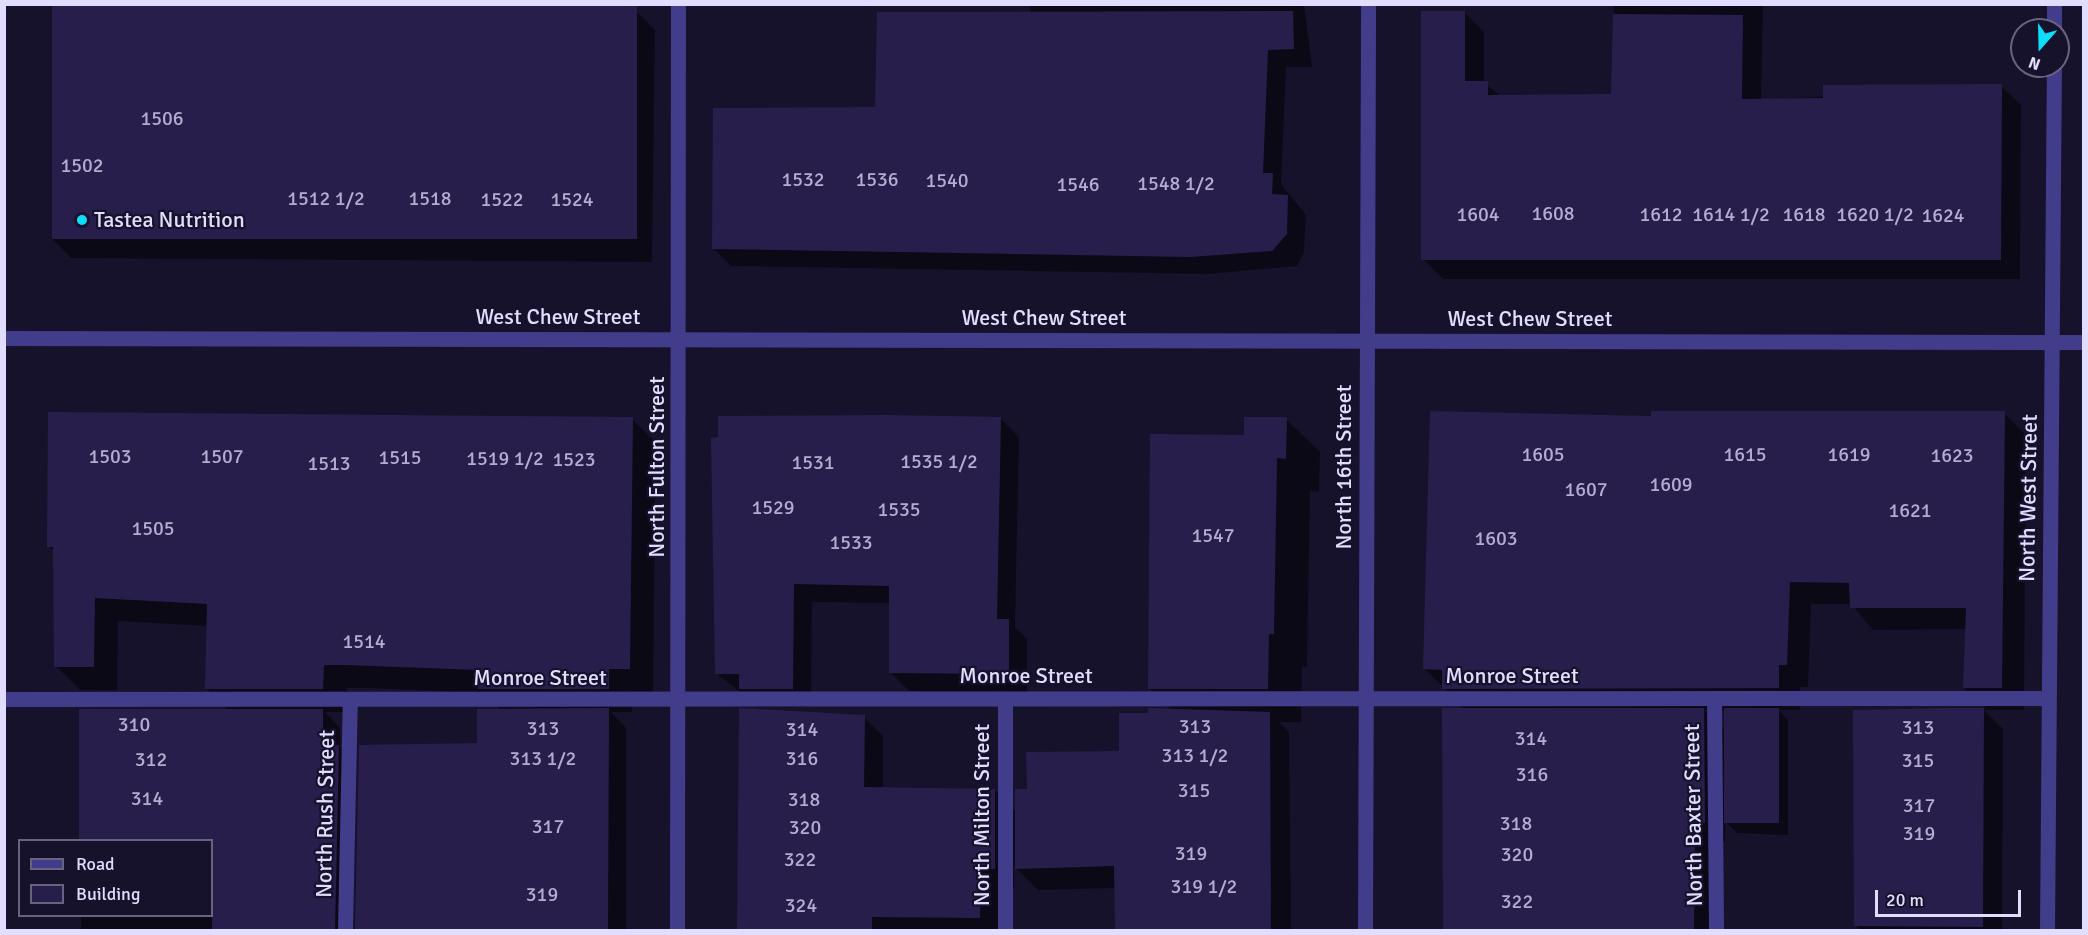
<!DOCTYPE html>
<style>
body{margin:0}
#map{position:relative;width:2088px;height:935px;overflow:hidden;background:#17122b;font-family:Signika,sans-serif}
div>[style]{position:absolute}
.shadow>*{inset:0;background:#0007}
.building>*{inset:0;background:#281e4c;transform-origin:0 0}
.lane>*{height:15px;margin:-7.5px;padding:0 7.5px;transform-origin:7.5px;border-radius:7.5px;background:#423d8a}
.street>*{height:15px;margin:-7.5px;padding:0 7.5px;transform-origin:7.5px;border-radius:7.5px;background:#423d8a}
.dots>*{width:16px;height:16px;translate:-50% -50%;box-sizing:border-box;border:3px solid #17122b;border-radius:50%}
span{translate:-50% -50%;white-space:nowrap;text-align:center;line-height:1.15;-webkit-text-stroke:4.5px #17122b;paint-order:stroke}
.number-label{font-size:20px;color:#b3add2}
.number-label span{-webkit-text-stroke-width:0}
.poi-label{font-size:22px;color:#e1ddff}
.left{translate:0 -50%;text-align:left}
.street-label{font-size:22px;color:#e1ddff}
.frame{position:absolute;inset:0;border:6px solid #e1ddff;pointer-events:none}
.legend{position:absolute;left:18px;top:839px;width:195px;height:78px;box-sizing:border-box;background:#17122b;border:2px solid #686380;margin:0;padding:8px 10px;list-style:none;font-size:18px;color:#e1ddff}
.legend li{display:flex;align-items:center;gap:12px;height:30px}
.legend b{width:30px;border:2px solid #686380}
.north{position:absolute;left:2010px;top:18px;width:60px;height:60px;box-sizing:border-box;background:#17122b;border:2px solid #686380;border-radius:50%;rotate:200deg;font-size:16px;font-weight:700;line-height:24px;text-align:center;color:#e1ddff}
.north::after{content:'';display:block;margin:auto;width:21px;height:27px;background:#0bdffc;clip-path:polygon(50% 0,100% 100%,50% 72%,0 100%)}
.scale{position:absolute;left:1875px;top:890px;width:146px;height:27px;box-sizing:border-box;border:3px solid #e1ddff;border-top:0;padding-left:8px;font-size:18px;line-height:21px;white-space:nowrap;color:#e1ddff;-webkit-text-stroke:4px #17122b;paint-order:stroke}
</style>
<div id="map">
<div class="shadow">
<i style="clip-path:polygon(637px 4px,637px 12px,655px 30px,652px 262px,71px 258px,52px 239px,88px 4px)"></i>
<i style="clip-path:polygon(1030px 4px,1304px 4px,1312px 67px,1286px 67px,1281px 184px,1306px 215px,1304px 252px,1297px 266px,1209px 274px,731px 266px,713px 248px,877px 108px,1030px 14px)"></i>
<i style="clip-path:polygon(1614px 4px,1763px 4px,1761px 100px,2001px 86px,2021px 105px,2020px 279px,1443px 279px,1423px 259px,1464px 12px,1484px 32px,1484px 83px,1501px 96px,1613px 96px)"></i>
<i style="clip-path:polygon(evenodd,2004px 413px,2026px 435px,2024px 710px,1984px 710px,2003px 729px,2002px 930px,1860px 930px,1856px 926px,1855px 712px,1986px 709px,1964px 688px,1967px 629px,1873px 630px,1851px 604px,1811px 604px,1808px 687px,1800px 687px,1800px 710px,1779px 710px,1788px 720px,1788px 835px,1737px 833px,1725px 821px,1725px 842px,1714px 842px,1714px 930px,1444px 930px,1443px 710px,1465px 710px,1425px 669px,1652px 418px,2004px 413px,1704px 710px,1725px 710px,1726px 731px,1704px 710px)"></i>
<i style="clip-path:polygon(632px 419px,656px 443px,653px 693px,633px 692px,632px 712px,611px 712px,626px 728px,626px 930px,356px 930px,360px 746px,478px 744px,501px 710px,484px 693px,371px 688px,347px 688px,347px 712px,325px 712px,340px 728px,340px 748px,356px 765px,353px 930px,81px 930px,81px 916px,212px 916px,212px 840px,81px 840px,81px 710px,228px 710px,207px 689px,208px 626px,118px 621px,117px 690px,80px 690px,56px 666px,55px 553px,49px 546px)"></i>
<i style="clip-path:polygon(1001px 419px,1019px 437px,1015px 627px,1027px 639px,1027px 692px,909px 691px,890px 672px,891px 603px,812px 602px,811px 707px,759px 707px,716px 673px,713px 439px)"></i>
<i style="clip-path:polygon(1286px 419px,1320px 452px,1319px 492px,1310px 491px,1307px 667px,1302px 667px,1301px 722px,1279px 722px,1289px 732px,1291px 930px,1116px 930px,1116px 888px,1038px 890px,1014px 866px,1014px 888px,999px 888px,999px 930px,739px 930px,741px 710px,864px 717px,883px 736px,883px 789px,995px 790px,1016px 812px,1029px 790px,1120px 752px,1174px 713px,1149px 688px,1246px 437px)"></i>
</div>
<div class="building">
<i style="left:52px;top:5px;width:585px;height:234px"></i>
<i style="clip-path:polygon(1293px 11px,1294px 49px,1268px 50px,1263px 173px,1273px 173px,1272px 194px,1288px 195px,1287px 234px,1272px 251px,1190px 257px,712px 249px,713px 108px,875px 107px,877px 12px)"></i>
<i style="clip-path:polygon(1421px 11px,1465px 11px,1465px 81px,1488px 81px,1488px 95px,1611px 94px,1613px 14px,1743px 15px,1742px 99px,1823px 98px,1823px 85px,2002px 84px,2001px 260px,1421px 260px)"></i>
<i style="clip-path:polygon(1430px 411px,1651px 416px,1651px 411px,2005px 411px,2002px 688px,1963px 688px,1966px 608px,1850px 608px,1849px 583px,1790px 582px,1787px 665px,1779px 665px,1779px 688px,1442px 689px,1442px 670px,1423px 669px)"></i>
<i style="clip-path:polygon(48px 412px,633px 417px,630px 669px,609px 669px,609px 689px,478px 689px,478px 670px,346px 665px,324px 665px,323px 689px,205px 689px,207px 604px,95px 598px,94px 667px,54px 667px,53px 547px,47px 547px)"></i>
<i style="clip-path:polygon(887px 415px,1001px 417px,997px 619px,1009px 619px,1009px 674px,889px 673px,889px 586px,794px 584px,793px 689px,739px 689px,739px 674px,715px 674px,711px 438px,718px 437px,718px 416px)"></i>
<i style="clip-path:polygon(1244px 417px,1287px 417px,1286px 459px,1277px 458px,1274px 634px,1269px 634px,1268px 689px,1148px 689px,1150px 434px,1244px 435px)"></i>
<i style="clip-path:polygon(609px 708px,608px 930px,355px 930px,359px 745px,477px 743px,477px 709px)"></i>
<i style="clip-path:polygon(739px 708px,865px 715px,864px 787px,995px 789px,995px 869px,981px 869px,980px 918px,872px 917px,872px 930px,737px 930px)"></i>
<i style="clip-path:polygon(1148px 708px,1270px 712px,1271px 930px,1115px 930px,1114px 866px,1015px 869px,1015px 789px,1027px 789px,1026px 752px,1119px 751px,1119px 713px,1148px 713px)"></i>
<i style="clip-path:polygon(1442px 708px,1704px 708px,1705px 823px,1695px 822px,1694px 930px,1443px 930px)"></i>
<i style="left:1724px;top:708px;width:55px;height:115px"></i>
<i style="clip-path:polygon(1953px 708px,1984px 708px,1983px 927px,1854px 926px,1853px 710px)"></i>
<i style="clip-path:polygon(79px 709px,323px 709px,323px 746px,339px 745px,335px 930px,212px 930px,212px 840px,79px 840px)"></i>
</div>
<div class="lane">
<i style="left:1714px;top:698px;width:232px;rotate:89.5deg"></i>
<i style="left:4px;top:699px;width:2043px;rotate:-0.03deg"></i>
<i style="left:1005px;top:699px;width:231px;rotate:90deg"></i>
<i style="left:345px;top:930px;width:231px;rotate:-88.8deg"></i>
</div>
<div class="street">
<i style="left:2054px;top:30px;width:26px;rotate:-90deg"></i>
<i style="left:4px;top:338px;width:2080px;rotate:0.11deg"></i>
<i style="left:677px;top:930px;width:926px;rotate:-89.94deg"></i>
<i style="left:1365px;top:930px;width:926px;rotate:-89.81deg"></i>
<i style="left:2047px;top:930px;width:864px;rotate:-89.54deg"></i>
</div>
<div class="dots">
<i style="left:82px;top:220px;background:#0bdffc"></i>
</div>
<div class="number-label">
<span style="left:162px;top:118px">1506</span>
<span style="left:82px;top:165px">1502</span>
<span style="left:803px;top:179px">1532</span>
<span style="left:877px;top:179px">1536</span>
<span style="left:947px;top:180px">1540</span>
<span style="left:1176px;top:183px">1548 1/2</span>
<span style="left:1078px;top:184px">1546</span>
<span style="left:326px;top:198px">1512 1/2</span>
<span style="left:430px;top:198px">1518</span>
<span style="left:502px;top:199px">1522</span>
<span style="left:572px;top:199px">1524</span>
<span style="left:1553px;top:213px">1608</span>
<span style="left:1478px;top:214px">1604</span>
<span style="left:1661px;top:214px">1612</span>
<span style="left:1731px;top:214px">1614 1/2</span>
<span style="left:1804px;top:214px">1618</span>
<span style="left:1875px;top:214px">1620 1/2</span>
<span style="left:1943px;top:215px">1624</span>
<span style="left:1543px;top:454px">1605</span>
<span style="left:1745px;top:454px">1615</span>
<span style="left:1849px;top:454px">1619</span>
<span style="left:1952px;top:455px">1623</span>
<span style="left:110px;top:456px">1503</span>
<span style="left:222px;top:456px">1507</span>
<span style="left:400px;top:457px">1515</span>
<span style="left:505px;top:458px">1519 1/2</span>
<span style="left:574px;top:459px">1523</span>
<span style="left:939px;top:461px">1535 1/2</span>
<span style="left:813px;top:462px">1531</span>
<span style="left:329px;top:463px">1513</span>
<span style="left:1671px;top:484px">1609</span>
<span style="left:1586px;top:489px">1607</span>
<span style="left:773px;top:507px">1529</span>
<span style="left:899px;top:509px">1535</span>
<span style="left:1910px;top:510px">1621</span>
<span style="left:153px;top:528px">1505</span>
<span style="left:1213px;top:535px">1547</span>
<span style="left:1496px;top:538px">1603</span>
<span style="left:851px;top:542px">1533</span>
<span style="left:364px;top:641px">1514</span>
<span style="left:134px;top:724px">310</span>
<span style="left:1195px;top:726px">313</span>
<span style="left:1918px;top:727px">313</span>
<span style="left:543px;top:728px">313</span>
<span style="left:802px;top:729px">314</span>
<span style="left:1531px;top:738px">314</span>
<span style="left:1195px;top:755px">313 1/2</span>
<span style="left:543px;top:758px">313 1/2</span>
<span style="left:802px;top:758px">316</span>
<span style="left:151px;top:759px">312</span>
<span style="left:1918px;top:760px">315</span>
<span style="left:1532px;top:774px">316</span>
<span style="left:1194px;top:790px">315</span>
<span style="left:147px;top:798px">314</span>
<span style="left:804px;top:799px">318</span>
<span style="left:1919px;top:805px">317</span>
<span style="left:1516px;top:823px">318</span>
<span style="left:548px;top:826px">317</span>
<span style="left:805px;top:827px">320</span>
<span style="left:1919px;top:833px">319</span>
<span style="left:1191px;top:853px">319</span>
<span style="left:1517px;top:854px">320</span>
<span style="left:800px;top:859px">322</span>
<span style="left:1204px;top:886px">319 1/2</span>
<span style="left:542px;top:894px">319</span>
<span style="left:1517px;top:901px">322</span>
<span style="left:801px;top:905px">324</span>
</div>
<div class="poi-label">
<span class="left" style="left:94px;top:220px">Tastea Nutrition</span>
</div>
<div class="street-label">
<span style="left:558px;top:317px">West Chew Street</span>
<span style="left:1044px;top:318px">West Chew Street</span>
<span style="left:1530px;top:319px">West Chew Street</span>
<span style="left:657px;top:467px;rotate:-90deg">North Fulton Street</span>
<span style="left:1344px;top:467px;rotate:-90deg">North 16th Street</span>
<span style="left:2028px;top:498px;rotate:-89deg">North West Street</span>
<span style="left:1026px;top:676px">Monroe Street</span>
<span style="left:1512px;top:676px">Monroe Street</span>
<span style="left:540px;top:678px">Monroe Street</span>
<span style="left:325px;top:814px;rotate:-89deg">North Rush Street</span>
<span style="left:982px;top:815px;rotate:-90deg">North Milton Street</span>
<span style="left:1693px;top:815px;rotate:-91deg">North Baxter Street</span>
</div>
<div class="frame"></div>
<ul class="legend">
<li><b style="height:8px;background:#423d8a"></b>Road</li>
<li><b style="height:16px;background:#281e4c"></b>Building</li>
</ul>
<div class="north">N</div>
<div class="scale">20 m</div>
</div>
